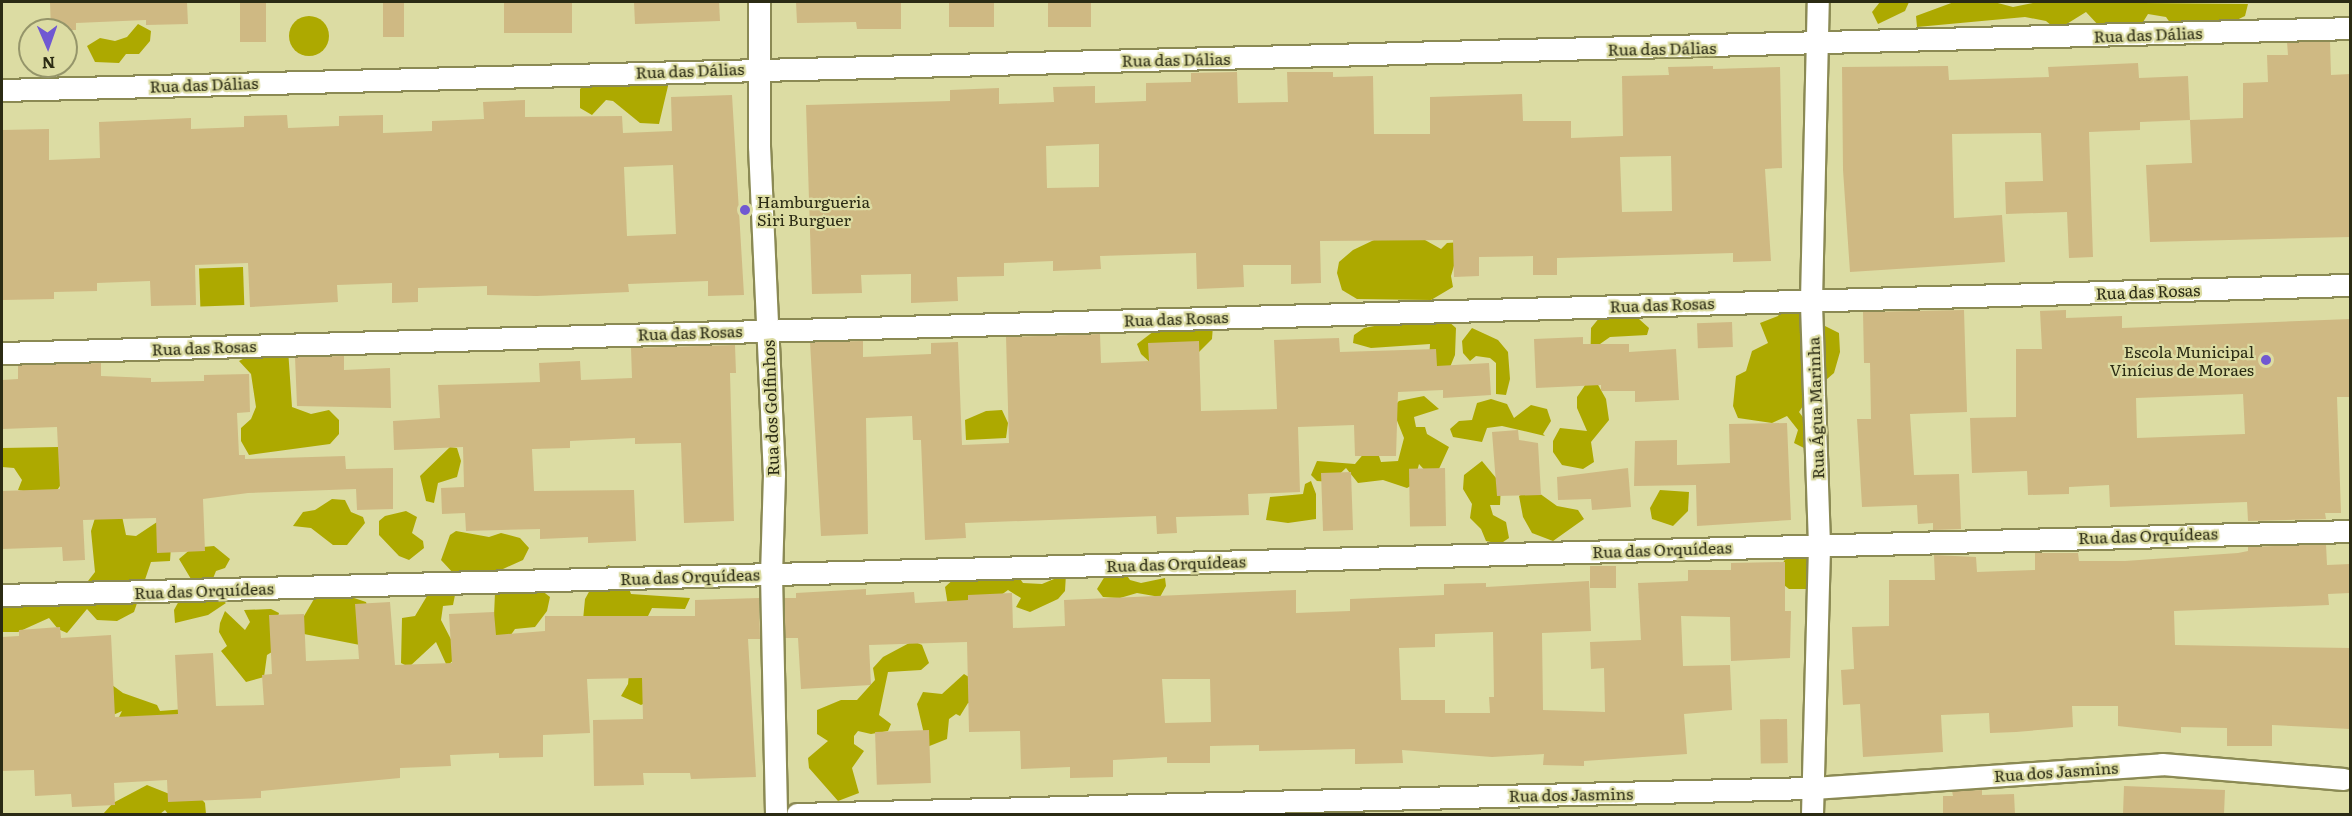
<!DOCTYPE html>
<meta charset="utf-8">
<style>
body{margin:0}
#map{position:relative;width:2352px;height:816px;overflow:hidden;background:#dcdca3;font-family:Literata,serif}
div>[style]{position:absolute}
.forest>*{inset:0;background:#ada900;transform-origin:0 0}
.round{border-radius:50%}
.building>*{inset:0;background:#cfb983;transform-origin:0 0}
.roads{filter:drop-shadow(2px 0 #8b8a54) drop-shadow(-2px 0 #8b8a54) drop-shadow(0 2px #8b8a54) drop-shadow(0 -2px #8b8a54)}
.street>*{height:21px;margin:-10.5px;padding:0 10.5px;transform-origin:10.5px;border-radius:10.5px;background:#fff}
.dots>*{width:16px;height:16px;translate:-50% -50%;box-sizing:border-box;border:3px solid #dcdca3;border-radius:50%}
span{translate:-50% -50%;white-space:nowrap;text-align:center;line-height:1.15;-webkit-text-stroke:4.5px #dcdca3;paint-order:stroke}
.street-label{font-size:16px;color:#2b2b14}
.poi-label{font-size:16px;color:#2b2b14}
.left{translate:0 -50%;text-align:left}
.right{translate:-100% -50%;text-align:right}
.frame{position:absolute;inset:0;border:3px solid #2b2b14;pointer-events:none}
.north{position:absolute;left:18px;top:18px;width:60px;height:60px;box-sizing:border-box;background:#dcdca3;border:2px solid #95956a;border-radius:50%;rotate:178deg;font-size:16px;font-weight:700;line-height:24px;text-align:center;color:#2b2b14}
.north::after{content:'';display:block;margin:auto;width:21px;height:27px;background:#7058d2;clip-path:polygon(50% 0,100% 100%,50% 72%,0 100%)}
</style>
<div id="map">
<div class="forest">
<i style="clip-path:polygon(1880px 2px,1909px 2px,1905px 11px,1878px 24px,1872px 12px)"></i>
<i style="clip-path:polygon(1954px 2px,1994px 2px,2013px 7px,2038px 2px,2248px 4px,2245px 16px,2224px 26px,2173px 27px,2166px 17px,2148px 14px,2135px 35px,2100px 27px,2086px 12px,2057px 30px,2046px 21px,2025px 17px,1917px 27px,1916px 16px)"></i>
<i class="round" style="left:289px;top:16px;width:40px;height:40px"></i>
<i style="clip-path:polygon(138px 24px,151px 31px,150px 41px,139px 54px,126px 54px,119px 63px,95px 62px,87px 46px,100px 38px,115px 41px,127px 37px)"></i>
<i style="clip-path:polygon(666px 80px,668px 86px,659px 124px,640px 123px,613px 101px,606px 100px,592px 115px,580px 108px,580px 89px,585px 84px)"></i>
<i style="clip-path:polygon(1374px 240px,1425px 240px,1441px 249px,1447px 243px,1461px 242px,1451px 276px,1453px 287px,1431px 300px,1357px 299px,1342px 290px,1337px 273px,1339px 262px,1353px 250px)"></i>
<i style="left:243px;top:267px;width:38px;height:44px;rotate:88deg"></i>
<i style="clip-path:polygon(1793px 291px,1817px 322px,1839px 333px,1840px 352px,1834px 373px,1812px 392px,1799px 412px,1808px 424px,1809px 435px,1804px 448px,1794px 443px,1798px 430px,1787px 416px,1772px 423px,1738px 418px,1733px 406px,1736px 376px,1746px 371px,1752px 351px,1768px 343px,1760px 323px,1778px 316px)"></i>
<i style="clip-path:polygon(1617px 315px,1639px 319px,1649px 328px,1647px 335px,1610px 337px,1600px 344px,1597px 383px,1606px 399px,1609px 420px,1591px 442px,1594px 462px,1583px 469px,1562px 465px,1553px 452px,1553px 441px,1560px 428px,1587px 431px,1577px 408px,1577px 397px,1590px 378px,1591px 328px,1600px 317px)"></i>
<i style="clip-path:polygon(1448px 321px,1456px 328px,1455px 355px,1448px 372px,1433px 371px,1429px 361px,1430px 344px,1371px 348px,1353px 343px,1354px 335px,1364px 328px,1395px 322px)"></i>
<i style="clip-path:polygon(1213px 325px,1212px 339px,1198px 353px,1153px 365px,1141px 354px,1137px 344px,1158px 328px)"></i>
<i style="clip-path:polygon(1472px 328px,1498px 340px,1508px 352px,1510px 379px,1506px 395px,1496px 394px,1496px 363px,1490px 358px,1476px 356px,1470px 361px,1463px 353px,1462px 341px)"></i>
<i style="clip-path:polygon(262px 349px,288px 349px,292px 407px,311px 414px,329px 410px,339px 420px,339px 434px,330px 444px,249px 455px,241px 441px,241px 428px,251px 419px,256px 407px,251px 374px,239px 361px)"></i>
<i style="clip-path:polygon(1424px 396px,1439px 409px,1414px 417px,1416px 427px,1425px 427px,1427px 434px,1449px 447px,1438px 471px,1430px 476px,1419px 464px,1414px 484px,1407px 488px,1383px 480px,1358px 483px,1346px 468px,1331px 482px,1317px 481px,1311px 475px,1317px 461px,1355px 464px,1366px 451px,1377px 450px,1381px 462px,1398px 461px,1404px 438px,1392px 408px,1399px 401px)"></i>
<i style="clip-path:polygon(1491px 399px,1507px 404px,1514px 418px,1531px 405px,1547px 409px,1551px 421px,1543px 434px,1545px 436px,1502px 426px,1487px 428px,1482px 442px,1453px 437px,1450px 429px,1459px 421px,1472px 420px,1477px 403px)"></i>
<i style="clip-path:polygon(1002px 410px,1008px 423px,1006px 438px,966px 440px,965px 420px,986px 411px)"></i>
<i style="clip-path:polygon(59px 447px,62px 483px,53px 496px,18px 490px,22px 480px,14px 468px,2px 467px,2px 448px)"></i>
<i style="clip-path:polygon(450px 447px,457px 448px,461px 461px,457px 477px,438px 483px,434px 503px,426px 501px,420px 476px)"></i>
<i style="clip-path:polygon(1482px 461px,1501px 484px,1500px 505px,1490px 505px,1493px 515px,1506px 522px,1509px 538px,1500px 544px,1486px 541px,1481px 529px,1470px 518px,1472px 504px,1463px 489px,1464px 475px)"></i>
<i style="clip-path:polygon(1311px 481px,1316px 494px,1316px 519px,1288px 523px,1266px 520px,1270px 497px,1303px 494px,1305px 484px)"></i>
<i style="clip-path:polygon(1532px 488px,1557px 506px,1578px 510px,1584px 519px,1553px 541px,1532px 533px,1523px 517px,1519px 496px)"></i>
<i style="clip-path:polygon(1660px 490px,1689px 492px,1688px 511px,1673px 526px,1652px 519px,1650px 508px)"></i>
<i style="clip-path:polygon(332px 499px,345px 500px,351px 512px,363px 517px,365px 523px,347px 545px,333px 545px,311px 528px,293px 526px,303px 512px,315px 510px)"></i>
<i style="clip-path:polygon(406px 511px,417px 517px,412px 533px,423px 541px,424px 548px,409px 560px,399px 556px,379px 535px,379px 521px,385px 516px)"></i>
<i style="clip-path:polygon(122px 516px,126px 535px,136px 536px,157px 522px,171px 546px,170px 561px,151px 562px,134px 612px,117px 621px,97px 620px,87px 609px,67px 633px,58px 629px,49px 618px,18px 632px,2px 632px,2px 601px,33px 606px,55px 583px,88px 581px,95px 572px,91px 531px,95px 518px)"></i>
<i style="clip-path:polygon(456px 531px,489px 537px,501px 533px,520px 538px,529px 548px,523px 560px,503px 569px,476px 576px,455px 575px,441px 560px,450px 535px)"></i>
<i style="clip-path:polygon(214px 546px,230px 559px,225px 568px,216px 571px,212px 581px,215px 595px,226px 603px,208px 615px,175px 623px,174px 610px,191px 579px,179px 559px,192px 548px)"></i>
<i style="clip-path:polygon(1807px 555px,1812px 558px,1807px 589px,1789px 589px,1784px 585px,1781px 567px,1784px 561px,1788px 556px)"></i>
<i style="clip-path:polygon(608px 565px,623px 572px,631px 594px,690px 598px,685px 609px,652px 608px,645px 622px,583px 620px,585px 599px,590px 590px,600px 590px)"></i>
<i style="clip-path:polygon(1110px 568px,1123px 570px,1130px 580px,1141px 583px,1165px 578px,1166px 586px,1160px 597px,1137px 593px,1120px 598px,1103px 597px,1097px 589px)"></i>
<i style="clip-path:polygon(1066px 574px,1065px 591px,1058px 599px,1030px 612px,1016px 607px,1021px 598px,1008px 590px,997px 598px,948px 606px,945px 587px,957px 576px,1018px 576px,1023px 583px,1042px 584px)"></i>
<i style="clip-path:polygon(499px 589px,541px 590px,550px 597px,547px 611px,535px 627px,515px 629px,506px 642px,493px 638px,495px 593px)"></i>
<i style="clip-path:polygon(437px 590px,455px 595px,453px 605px,443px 606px,441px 620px,459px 655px,447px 666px,436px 642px,409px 667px,401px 663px,402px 618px,415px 616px,427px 596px)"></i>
<i style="clip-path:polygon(339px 593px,366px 602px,372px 622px,365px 646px,304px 634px,300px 623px,314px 599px)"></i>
<i style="clip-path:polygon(271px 609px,279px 613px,274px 630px,275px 650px,267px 655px,264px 677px,246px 682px,221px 651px,227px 646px,219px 632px,220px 623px,225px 611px,245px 630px,250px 622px,244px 610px)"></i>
<i style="clip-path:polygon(913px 641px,922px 645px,929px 663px,921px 670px,888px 672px,879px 715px,891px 724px,888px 731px,871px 734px,858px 731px,854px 736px,854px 744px,864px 751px,852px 768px,859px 793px,838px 801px,809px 768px,808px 758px,828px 741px,817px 734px,817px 710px,841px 700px,857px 700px,875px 680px,873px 668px,883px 657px)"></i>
<i style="clip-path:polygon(631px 652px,674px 690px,641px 705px,621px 696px,628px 684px)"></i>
<i style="clip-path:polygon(97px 674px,123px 693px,157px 705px,160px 711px,186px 709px,198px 716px,116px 723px,122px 711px,113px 715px)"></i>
<i style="clip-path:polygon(964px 674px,975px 681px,982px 706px,968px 703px,960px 716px,956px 714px,949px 719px,947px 739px,927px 747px,917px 704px,923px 692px,942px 694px)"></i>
<i style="clip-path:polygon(147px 785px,177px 797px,194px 791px,205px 803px,206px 814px,168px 814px,165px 810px,160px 814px,103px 814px,113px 803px)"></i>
</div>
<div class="building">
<i style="clip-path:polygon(50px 2px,187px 2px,188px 24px,146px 25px,146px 20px,76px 23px,76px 30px,51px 30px)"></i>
<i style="left:240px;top:2px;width:26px;height:40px"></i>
<i style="left:383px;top:2px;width:21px;height:35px"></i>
<i style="left:504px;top:2px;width:68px;height:31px"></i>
<i style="clip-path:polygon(634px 2px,719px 2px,720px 21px,635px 24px)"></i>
<i style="clip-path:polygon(796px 2px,901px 2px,901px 29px,857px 29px,856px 22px,797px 23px)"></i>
<i style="left:949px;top:2px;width:45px;height:25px"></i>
<i style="left:1048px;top:2px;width:43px;height:25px"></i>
<i style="clip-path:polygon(2330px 41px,2331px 75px,2350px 74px,2350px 237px,2150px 242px,2146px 165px,2192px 163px,2190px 120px,2140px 122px,2140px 130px,2089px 132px,2093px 257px,2069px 258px,2067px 212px,2006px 214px,2005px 182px,2043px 181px,2041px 133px,1952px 134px,1954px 218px,2002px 215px,2005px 262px,1850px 272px,1843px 170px,1842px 67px,1948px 66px,1949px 80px,2049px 77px,2048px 67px,2138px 63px,2139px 78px,2188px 76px,2190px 120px,2243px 118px,2243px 83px,2268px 82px,2267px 55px,2288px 55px,2287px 42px)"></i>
<i style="clip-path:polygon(evenodd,1713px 66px,1713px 69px,1780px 67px,1782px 168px,1765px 169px,1771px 261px,1733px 262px,1733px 253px,1557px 258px,1557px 275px,1533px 275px,1533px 256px,1479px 257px,1479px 276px,1454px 277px,1453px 240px,1320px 241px,1321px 283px,1291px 284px,1291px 265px,1243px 265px,1244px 287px,1197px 289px,1196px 253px,1100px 256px,1101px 269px,1053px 271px,1053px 261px,1004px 263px,1004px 276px,957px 277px,958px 301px,911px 303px,911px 274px,861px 275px,862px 293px,812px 294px,806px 105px,950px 101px,950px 90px,999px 88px,999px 104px,1054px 102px,1053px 87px,1095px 86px,1095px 103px,1146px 101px,1146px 83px,1191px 82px,1191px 73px,1237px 72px,1238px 103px,1288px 102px,1287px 72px,1333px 72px,1333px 77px,1373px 76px,1374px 134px,1430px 134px,1430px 97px,1522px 94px,1523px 121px,1571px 121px,1571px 138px,1623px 136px,1622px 76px,1669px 75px,1668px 67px,1713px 66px,1099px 144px,1099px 187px,1047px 188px,1046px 146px,1099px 144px,1713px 66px,1671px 156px,1672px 211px,1622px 212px,1620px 157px,1671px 156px)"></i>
<i style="clip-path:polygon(evenodd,732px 95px,744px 295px,708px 296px,708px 281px,628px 284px,629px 292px,537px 296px,487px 295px,487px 286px,418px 288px,418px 302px,392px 303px,392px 283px,337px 285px,338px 302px,250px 307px,248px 263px,195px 265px,196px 305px,151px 306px,150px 281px,97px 283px,97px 291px,54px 292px,54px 299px,2px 300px,2px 130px,49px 129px,49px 160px,100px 158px,99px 122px,191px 118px,191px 129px,244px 127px,244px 116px,287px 115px,288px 128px,339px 126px,339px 116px,383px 115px,383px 133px,432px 131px,432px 121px,484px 119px,483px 102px,525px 100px,525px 117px,622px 116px,623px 133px,672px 131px,671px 97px,732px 95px,673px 165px,676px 234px,627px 236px,624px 167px,673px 165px)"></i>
<i style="clip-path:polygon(1964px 310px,1967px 412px,1910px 414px,1914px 475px,1959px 474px,1961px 529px,1933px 530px,1933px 523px,1918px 524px,1917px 505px,1862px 507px,1857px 419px,1871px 419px,1870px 363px,1864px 363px,1863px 312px)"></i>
<i style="clip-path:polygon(evenodd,2066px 310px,2066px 318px,2122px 316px,2122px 328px,2350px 319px,2350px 397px,2337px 397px,2341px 513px,2325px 513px,2326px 519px,2248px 521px,2247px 502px,2110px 507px,2109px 485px,2069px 487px,2069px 494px,2028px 495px,2027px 471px,1972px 473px,1970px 418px,2016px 417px,2016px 349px,2042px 349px,2040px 311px,2066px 310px,2243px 394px,2245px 434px,2137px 438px,2136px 398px,2243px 394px)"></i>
<i style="left:1732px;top:322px;width:25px;height:35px;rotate:88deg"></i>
<i style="clip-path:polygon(1100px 334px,1101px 363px,1149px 361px,1148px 343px,1199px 341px,1201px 411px,1277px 409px,1274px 340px,1339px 338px,1340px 352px,1436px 349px,1437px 366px,1489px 363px,1491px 395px,1443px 398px,1443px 390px,1398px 392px,1396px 456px,1355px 456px,1354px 425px,1298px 427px,1300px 492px,1248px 494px,1249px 515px,1176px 517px,1177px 533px,1157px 534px,1156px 516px,965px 523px,966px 538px,925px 540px,921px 440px,913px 440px,912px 416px,866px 418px,868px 534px,821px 536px,810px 342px,863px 341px,863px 357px,931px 354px,931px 343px,958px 342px,962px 445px,1009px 443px,1006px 337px)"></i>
<i style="clip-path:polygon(1583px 337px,1583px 344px,1629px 344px,1629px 352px,1676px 349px,1679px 400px,1635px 402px,1635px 391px,1601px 391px,1601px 385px,1536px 388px,1534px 339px)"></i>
<i style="clip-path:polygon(735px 345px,736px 373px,730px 373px,734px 521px,684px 523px,681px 443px,635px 444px,635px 438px,570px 441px,570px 448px,532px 449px,534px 491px,634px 490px,636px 541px,588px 543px,588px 537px,540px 539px,540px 529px,466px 531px,465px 513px,442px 514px,441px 488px,464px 487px,463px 447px,394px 450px,393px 421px,440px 418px,438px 385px,540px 382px,539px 363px,580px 361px,581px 380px,632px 378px,631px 348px)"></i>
<i style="clip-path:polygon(344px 356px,344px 370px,390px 368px,391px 408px,297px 406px,295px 357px)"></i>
<i style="clip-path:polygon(101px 363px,101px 376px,151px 378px,151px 382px,204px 381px,204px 375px,249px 374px,250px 412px,237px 413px,239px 455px,245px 455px,245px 459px,345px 456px,346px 469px,393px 468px,393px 509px,357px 510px,356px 489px,248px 493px,203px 499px,205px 551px,157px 553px,156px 518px,83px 520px,85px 560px,63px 561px,62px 547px,2px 549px,2px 491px,60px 489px,57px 427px,2px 429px,2px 380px,18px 379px,18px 365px)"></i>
<i style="clip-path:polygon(1787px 423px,1791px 520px,1697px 526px,1696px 485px,1634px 486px,1635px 441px,1677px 440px,1677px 465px,1730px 463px,1729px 424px)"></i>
<i style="clip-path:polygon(1518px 430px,1519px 440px,1538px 443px,1541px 495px,1497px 496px,1492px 432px)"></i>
<i style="left:1445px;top:468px;width:58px;height:36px;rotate:89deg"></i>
<i style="clip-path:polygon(1628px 468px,1631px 507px,1592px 510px,1591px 499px,1558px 500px,1557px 477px)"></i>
<i style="left:1351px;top:472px;width:58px;height:30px;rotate:88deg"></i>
<i style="clip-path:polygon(2326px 544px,2327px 565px,2350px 564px,2350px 593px,2328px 594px,2329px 605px,2174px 611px,2175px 645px,2350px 648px,2350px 729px,2272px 725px,2272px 746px,2227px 746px,2227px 728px,2181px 727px,2181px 733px,2118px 726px,2118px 706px,2072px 706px,2073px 727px,2016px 732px,1990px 733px,1989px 713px,1941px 715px,1943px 752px,1863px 757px,1860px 704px,1843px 705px,1841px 670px,1854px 669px,1852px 627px,1889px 626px,1889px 580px,1935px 580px,1934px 555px,1976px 557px,1977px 572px,2035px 570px,2035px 553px,2078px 553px,2079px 561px,2125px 561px,2238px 553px,2248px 551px,2248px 547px)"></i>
<i style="clip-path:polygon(evenodd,1785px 562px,1785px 611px,1791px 611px,1790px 658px,1731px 661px,1730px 617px,1681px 616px,1683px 666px,1730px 665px,1732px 710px,1684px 714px,1687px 754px,1584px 761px,1584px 766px,1543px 765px,1544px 754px,1492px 757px,1402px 750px,1403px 763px,1355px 764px,1355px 749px,1259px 751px,1259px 745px,1210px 746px,1210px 763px,1167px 763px,1167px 757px,1113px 760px,1113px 777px,1070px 778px,1070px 767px,1021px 769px,1020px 731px,969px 732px,967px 642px,869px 645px,871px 685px,801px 689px,798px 638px,785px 638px,784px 598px,796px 598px,796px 593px,866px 589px,866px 595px,914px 592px,915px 603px,968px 600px,968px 595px,1012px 593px,1013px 628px,1065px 626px,1064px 600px,1296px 590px,1296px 613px,1350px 611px,1350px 599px,1444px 595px,1444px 584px,1486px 583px,1486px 587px,1589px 581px,1591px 631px,1542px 633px,1543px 710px,1605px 712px,1604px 668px,1591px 669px,1590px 642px,1641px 640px,1638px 583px,1688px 581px,1688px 570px,1731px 570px,1731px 563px,1785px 562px,1493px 632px,1494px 697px,1489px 697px,1490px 713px,1445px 713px,1445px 700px,1401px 700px,1399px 648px,1435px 647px,1435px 634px,1493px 632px,1785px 562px,1162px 679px,1210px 679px,1211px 722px,1165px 723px,1162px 679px)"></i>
<i style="left:1616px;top:566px;width:22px;height:26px;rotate:90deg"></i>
<i style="clip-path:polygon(759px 598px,760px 639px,748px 639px,756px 777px,691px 779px,690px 773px,643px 773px,644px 785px,594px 786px,593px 720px,643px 719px,642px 678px,587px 679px,590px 733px,543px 735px,543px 757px,499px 758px,499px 753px,450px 755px,451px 766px,400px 768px,400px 778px,261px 791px,261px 798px,168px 802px,167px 780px,114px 783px,115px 805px,72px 807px,71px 794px,35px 796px,34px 770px,2px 771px,2px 637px,19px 636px,19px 630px,60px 627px,61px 638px,111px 635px,115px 717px,178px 714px,175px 655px,213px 653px,216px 706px,264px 705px,262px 675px,272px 674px,269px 615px,304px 614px,306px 661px,359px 659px,355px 604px,390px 602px,395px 665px,452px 663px,449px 614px,494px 612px,496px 635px,545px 631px,545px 616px,695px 616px,695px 600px)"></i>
<i style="left:1787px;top:719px;width:44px;height:27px;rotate:89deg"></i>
<i style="left:929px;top:730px;width:53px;height:54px;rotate:88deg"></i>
<i style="clip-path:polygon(2124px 786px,2225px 790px,2224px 814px,2123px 814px)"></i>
<i style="clip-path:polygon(1982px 790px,1982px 795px,2014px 794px,2015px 814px,1943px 814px,1943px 796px,1953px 796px,1952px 791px)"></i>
</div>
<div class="roads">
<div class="street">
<i style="left:759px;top:2px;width:144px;rotate:90deg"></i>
<i style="left:759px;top:146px;width:328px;rotate:87.4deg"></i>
<i style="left:774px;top:474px;width:100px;rotate:91.7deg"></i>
<i style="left:771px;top:574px;width:240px;rotate:88.8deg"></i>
<i style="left:2px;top:90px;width:2349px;rotate:-1.51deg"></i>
<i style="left:2px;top:353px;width:2349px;rotate:-1.66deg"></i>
<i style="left:2px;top:595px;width:2349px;rotate:-1.56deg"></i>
<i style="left:797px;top:814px;width:1016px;rotate:-1.47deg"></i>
<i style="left:1813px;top:788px;width:350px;rotate:-3.9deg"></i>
<i style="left:2162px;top:764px;width:182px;rotate:4.7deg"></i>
<i style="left:1812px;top:814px;width:269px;rotate:-88.5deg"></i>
<i style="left:1819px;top:545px;width:245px;rotate:-91.9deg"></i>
<i style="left:1811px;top:300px;width:298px;rotate:-88.7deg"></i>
</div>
</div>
<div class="dots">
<i style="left:745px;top:210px;background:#7058d2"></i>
<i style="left:2266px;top:360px;background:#7058d2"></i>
</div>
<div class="street-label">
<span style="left:2148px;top:34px;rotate:-2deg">Rua das Dálias</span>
<span style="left:1662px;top:48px;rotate:-1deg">Rua das Dálias</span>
<span style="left:1176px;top:59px;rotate:-1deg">Rua das Dálias</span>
<span style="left:690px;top:70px;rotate:-2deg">Rua das Dálias</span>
<span style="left:204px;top:84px;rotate:-2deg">Rua das Dálias</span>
<span style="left:2148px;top:291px;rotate:-2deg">Rua das Rosas</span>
<span style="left:1662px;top:304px;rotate:-2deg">Rua das Rosas</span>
<span style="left:1176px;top:318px;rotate:-2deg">Rua das Rosas</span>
<span style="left:690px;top:332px;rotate:-2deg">Rua das Rosas</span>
<span style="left:204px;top:347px;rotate:-2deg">Rua das Rosas</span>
<span style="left:770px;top:408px;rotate:-92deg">Rua dos Golfinhos</span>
<span style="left:1815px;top:408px;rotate:-92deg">Rua Água Marinha</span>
<span style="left:2148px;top:535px;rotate:-2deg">Rua das Orquídeas</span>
<span style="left:1662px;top:549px;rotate:-2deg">Rua das Orquídeas</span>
<span style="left:1176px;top:563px;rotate:-2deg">Rua das Orquídeas</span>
<span style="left:690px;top:576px;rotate:-2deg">Rua das Orquídeas</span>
<span style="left:204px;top:590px;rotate:-2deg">Rua das Orquídeas</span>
<span style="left:2056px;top:771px;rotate:-4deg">Rua dos Jasmins</span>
<span style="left:1571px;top:794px;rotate:-1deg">Rua dos Jasmins</span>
</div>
<div class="poi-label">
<span class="left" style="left:757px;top:210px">Hamburgueria<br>Siri Burguer</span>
<span class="right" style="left:2254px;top:360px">Escola Municipal<br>Vinícius de Moraes</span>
</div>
<div class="frame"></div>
<div class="north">N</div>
</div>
